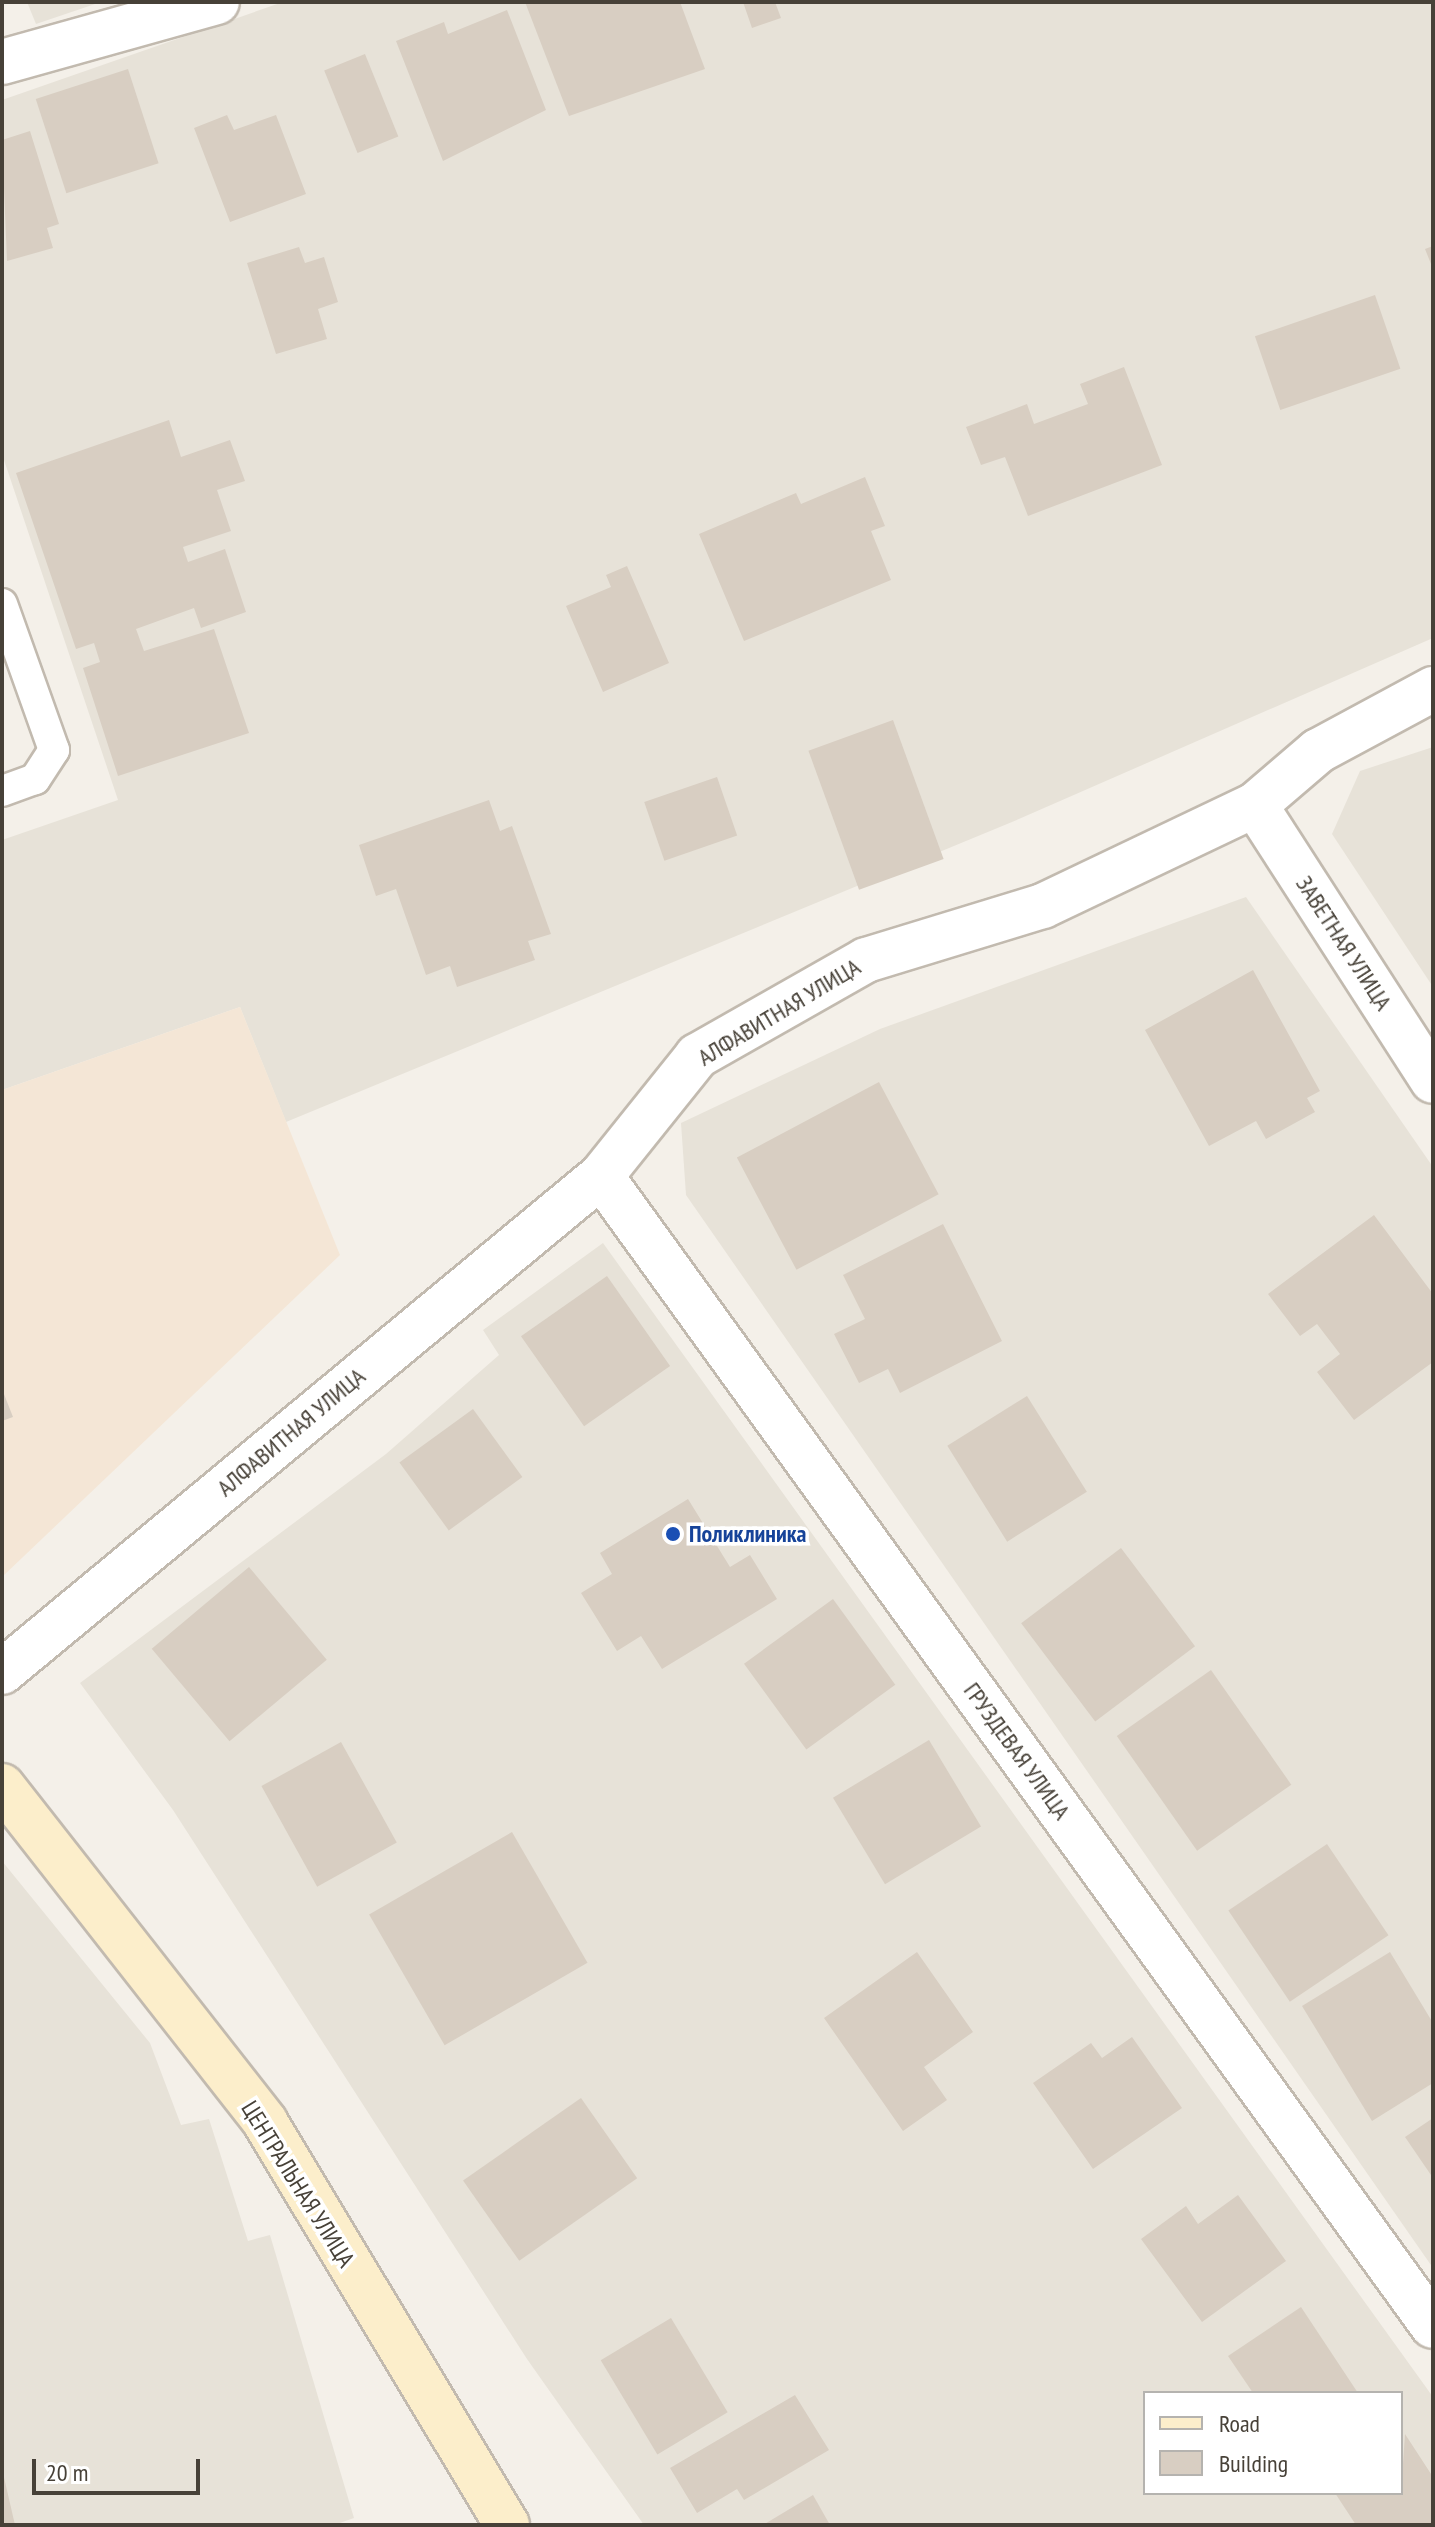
<!DOCTYPE html>
<meta charset="utf-8">
<style>
body{margin:0}
#map{position:relative;width:1435px;height:2527px;overflow:hidden;background:#f4f0e9;font-family:"PT Sans Narrow",sans-serif}
div>[style]{position:absolute}
.residential>*{inset:0;background:#e7e2d8}
.commercial>*{inset:0;background:#f4e6d6}
.building>*{inset:0;background:#d8cec2;transform-origin:0 0}
.roads{filter:drop-shadow(2px 0 #c2baaf) drop-shadow(-2px 0 #c2baaf) drop-shadow(0 2px #c2baaf) drop-shadow(0 -2px #c2baaf)}
.lane>*{height:30px;margin:-15px;padding:0 15px;transform-origin:15px;border-radius:15px;background:#fff}
.street>*{height:44px;margin:-22px;padding:0 22px;transform-origin:22px;border-radius:22px;background:#fff}
.secondary>*{height:44px;margin:-22px;padding:0 22px;transform-origin:22px;border-radius:22px;background:#fceecb}
.dots>*{width:22px;height:22px;translate:-50% -50%;box-sizing:border-box;border:4px solid #fff;border-radius:50%}
span{translate:-50% -50%;white-space:nowrap;text-align:center;line-height:1.15;-webkit-text-stroke:7px #fff;paint-order:stroke}
.street-label{font-size:24px;color:#474138}
.transit-label{font-size:24px;color:#164399;font-weight:700}
.left{translate:0 -50%;text-align:left}
.frame{position:absolute;inset:0;border:4px solid #474138;pointer-events:none}
.legend{position:absolute;left:1143px;top:2391px;width:260px;height:104px;box-sizing:border-box;background:#fff;border:2px solid #b5b3af;margin:0;padding:10px 14px;list-style:none;font-size:24px;color:#474138}
.legend li{display:flex;align-items:center;gap:16px;height:40px}
.legend b{width:40px;border:2px solid #b5b3af}
.scale{position:absolute;left:32px;top:2459px;width:168px;height:36px;box-sizing:border-box;border:4px solid #474138;border-top:0;padding-left:10px;font-size:24px;line-height:28px;white-space:nowrap;color:#474138;-webkit-text-stroke:6px #fff;paint-order:stroke}
</style>
<div id="map">
<div class="residential">
<i style="clip-path:polygon(27px 2px,101px 2px,36px 24px)"></i>
<i style="clip-path:polygon(283px 2px,1433px 2px,1433px 638px,1012px 822px,286px 1122px,240px 1007px,2px 1090px,2px 840px,118px 800px,2px 454px,2px 100px)"></i>
<i style="clip-path:polygon(1433px 747px,1433px 987px,1332px 834px,1360px 771px)"></i>
<i style="clip-path:polygon(1246px 897px,1433px 1167px,1433px 2268px,686px 1195px,681px 1123px,880px 1029px)"></i>
<i style="clip-path:polygon(evenodd,603px 1243px,1433px 2397px,1433px 2525px,644px 2525px,527px 2359px,173px 1810px,80px 1683px,386px 1454px,499px 1355px,483px 1330px,603px 1243px,1145px 2393px,1401px 2393px,1401px 2493px,1145px 2493px,1145px 2393px)"></i>
<i style="clip-path:polygon(2px 1861px,150px 2043px,181px 2125px,209px 2119px,248px 2241px,270px 2235px,354px 2518px,334px 2525px,2px 2525px)"></i>
</div>
<div class="commercial">
<i style="clip-path:polygon(240px 1007px,340px 1255px,2px 1577px,2px 1090px)"></i>
</div>
<div class="building">
<i style="clip-path:polygon(525px 2px,680px 2px,705px 69px,569px 116px)"></i>
<i style="clip-path:polygon(743px 2px,775px 2px,781px 18px,752px 28px)"></i>
<i style="clip-path:polygon(507px 10px,546px 110px,443px 161px,396px 41px,444px 22px,448px 34px)"></i>
<i style="left:365px;top:54px;width:89px;height:44px;rotate:68deg"></i>
<i style="left:128px;top:69px;width:99px;height:97px;rotate:72deg"></i>
<i style="clip-path:polygon(227px 115px,234px 130px,276px 115px,306px 194px,230px 222px,194px 128px)"></i>
<i style="clip-path:polygon(30px 131px,59px 224px,47px 228px,53px 248px,7px 261px,2px 140px)"></i>
<i style="clip-path:polygon(1433px 246px,1433px 269px,1425px 249px)"></i>
<i style="clip-path:polygon(299px 247px,305px 263px,324px 257px,338px 302px,318px 309px,327px 339px,276px 354px,247px 263px)"></i>
<i style="left:1375px;top:295px;width:78px;height:127px;rotate:71deg"></i>
<i style="clip-path:polygon(1124px 367px,1162px 465px,1028px 516px,1005px 457px,981px 465px,966px 427px,1027px 404px,1034px 424px,1088px 404px,1080px 384px)"></i>
<i style="clip-path:polygon(169px 420px,181px 457px,230px 440px,245px 481px,217px 490px,231px 531px,183px 547px,188px 562px,225px 549px,246px 612px,201px 628px,194px 608px,136px 629px,144px 651px,214px 629px,249px 733px,118px 776px,83px 668px,100px 662px,94px 643px,76px 649px,16px 473px)"></i>
<i style="clip-path:polygon(865px 477px,885px 526px,871px 531px,891px 580px,744px 641px,699px 534px,796px 493px,801px 504px)"></i>
<i style="clip-path:polygon(627px 566px,669px 663px,603px 692px,566px 606px,611px 587px,606px 575px)"></i>
<i style="left:893px;top:720px;width:148px;height:90px;rotate:70deg"></i>
<i style="left:717px;top:777px;width:62px;height:77px;rotate:71deg"></i>
<i style="clip-path:polygon(489px 800px,500px 831px,512px 826px,551px 934px,528px 941px,535px 960px,457px 987px,450px 966px,426px 975px,396px 889px,376px 896px,359px 845px)"></i>
<i style="clip-path:polygon(1253px 970px,1320px 1091px,1307px 1098px,1315px 1112px,1266px 1139px,1256px 1121px,1209px 1146px,1145px 1030px)"></i>
<i style="left:879px;top:1082px;width:127px;height:161px;rotate:62deg"></i>
<i style="clip-path:polygon(1374px 1215px,1433px 1294px,1433px 1362px,1354px 1420px,1317px 1372px,1340px 1354px,1317px 1324px,1300px 1336px,1268px 1294px)"></i>
<i style="clip-path:polygon(943px 1224px,1002px 1341px,900px 1393px,888px 1369px,859px 1383px,834px 1334px,865px 1319px,843px 1275px)"></i>
<i style="left:607px;top:1276px;width:110px;height:105px;rotate:55deg"></i>
<i style="clip-path:polygon(2px 1389px,13px 1417px,2px 1421px)"></i>
<i style="left:1027px;top:1396px;width:113px;height:94px;rotate:58deg"></i>
<i style="left:473px;top:1409px;width:84px;height:91px;rotate:54deg"></i>
<i style="clip-path:polygon(688px 1499px,730px 1567px,750px 1555px,777px 1599px,662px 1669px,641px 1636px,617px 1651px,581px 1593px,612px 1574px,600px 1553px)"></i>
<i style="left:1121px;top:1548px;width:123px;height:125px;rotate:53deg"></i>
<i style="left:249px;top:1567px;width:121px;height:127px;rotate:50deg"></i>
<i style="left:833px;top:1599px;width:106px;height:110px;rotate:54deg"></i>
<i style="left:1211px;top:1670px;width:140px;height:115px;rotate:55deg"></i>
<i style="left:929px;top:1740px;width:101px;height:112px;rotate:59deg"></i>
<i style="left:341px;top:1742px;width:115px;height:91px;rotate:61deg"></i>
<i style="left:512px;top:1832px;width:151px;height:165px;rotate:60deg"></i>
<i style="left:1327px;top:1844px;width:110px;height:119px;rotate:56deg"></i>
<i style="clip-path:polygon(917px 1952px,973px 2032px,924px 2067px,947px 2100px,903px 2131px,824px 2018px)"></i>
<i style="clip-path:polygon(1390px 1952px,1433px 2023px,1433px 2083px,1372px 2121px,1302px 2006px)"></i>
<i style="clip-path:polygon(1132px 2037px,1182px 2108px,1093px 2169px,1033px 2083px,1091px 2043px,1102px 2058px)"></i>
<i style="left:581px;top:2098px;width:98px;height:144px;rotate:55deg"></i>
<i style="clip-path:polygon(1433px 2118px,1433px 2178px,1405px 2137px)"></i>
<i style="clip-path:polygon(1238px 2195px,1286px 2261px,1202px 2322px,1141px 2239px,1186px 2206px,1198px 2224px)"></i>
<i style="clip-path:polygon(1301px 2307px,1358px 2393px,1253px 2393px,1228px 2356px)"></i>
<i style="left:671px;top:2318px;width:110px;height:82px;rotate:59deg"></i>
<i style="clip-path:polygon(795px 2395px,829px 2450px,744px 2500px,737px 2489px,697px 2513px,670px 2468px)"></i>
<i style="clip-path:polygon(1405px 2434px,1433px 2477px,1433px 2525px,1356px 2525px,1335px 2493px,1401px 2493px)"></i>
<i style="clip-path:polygon(2px 2473px,3px 2473px,15px 2525px,2px 2525px)"></i>
<i style="clip-path:polygon(813px 2495px,830px 2525px,763px 2525px)"></i>
</div>
<div class="roads">
<div class="lane">
<i style="left:2px;top:604px;width:155px;rotate:70.4deg"></i>
<i style="left:54px;top:750px;width:35px;rotate:123deg"></i>
<i style="left:35px;top:779px;width:35px;rotate:160deg"></i>
</div>
<div class="street">
<i style="left:2px;top:62px;width:223px;rotate:-15.6deg"></i>
<i style="left:1255px;top:805px;width:328px;rotate:57.2deg"></i>
<i style="left:601px;top:1176px;width:1419px;rotate:54.12deg"></i>
<i style="left:2px;top:1672px;width:778px;rotate:-39.63deg"></i>
<i style="left:601px;top:1176px;width:154px;rotate:-51.3deg"></i>
<i style="left:697px;top:1056px;width:194px;rotate:-29.6deg"></i>
<i style="left:866px;top:960px;width:185px;rotate:-17deg"></i>
<i style="left:1043px;top:906px;width:235px;rotate:-25.5deg"></i>
<i style="left:1255px;top:805px;width:83px;rotate:-40.6deg"></i>
<i style="left:1318px;top:751px;width:131px;rotate:-28.3deg"></i>
</div>
<div class="secondary">
<i style="left:2px;top:1786px;width:427px;rotate:51.9deg"></i>
<i style="left:265px;top:2122px;width:470px;rotate:59deg"></i>
</div>
</div>
<div class="dots">
<i style="left:673px;top:1534px;background:#1a4fb4"></i>
</div>
<div class="street-label">
<span style="left:1344px;top:943px;rotate:57deg">ЗАВЕТНАЯ УЛИЦА</span>
<span style="left:779px;top:1012px;rotate:-31deg">АЛФАВИТНАЯ УЛИЦА</span>
<span style="left:291px;top:1432px;rotate:-40deg">АЛФАВИТНАЯ УЛИЦА</span>
<span style="left:1017px;top:1751px;rotate:54deg">ГРУЗДЕВАЯ УЛИЦА</span>
<span style="left:298px;top:2184px;rotate:58deg">ЦЕНТРАЛЬНАЯ УЛИЦА</span>
</div>
<div class="transit-label">
<span class="left" style="left:689px;top:1534px">Поликлиника</span>
</div>
<div class="frame"></div>
<ul class="legend">
<li><b style="height:10px;background:#fceecb"></b>Road</li>
<li><b style="height:22px;background:#d8cec2"></b>Building</li>
</ul>
<div class="scale">20 m</div>
</div>
